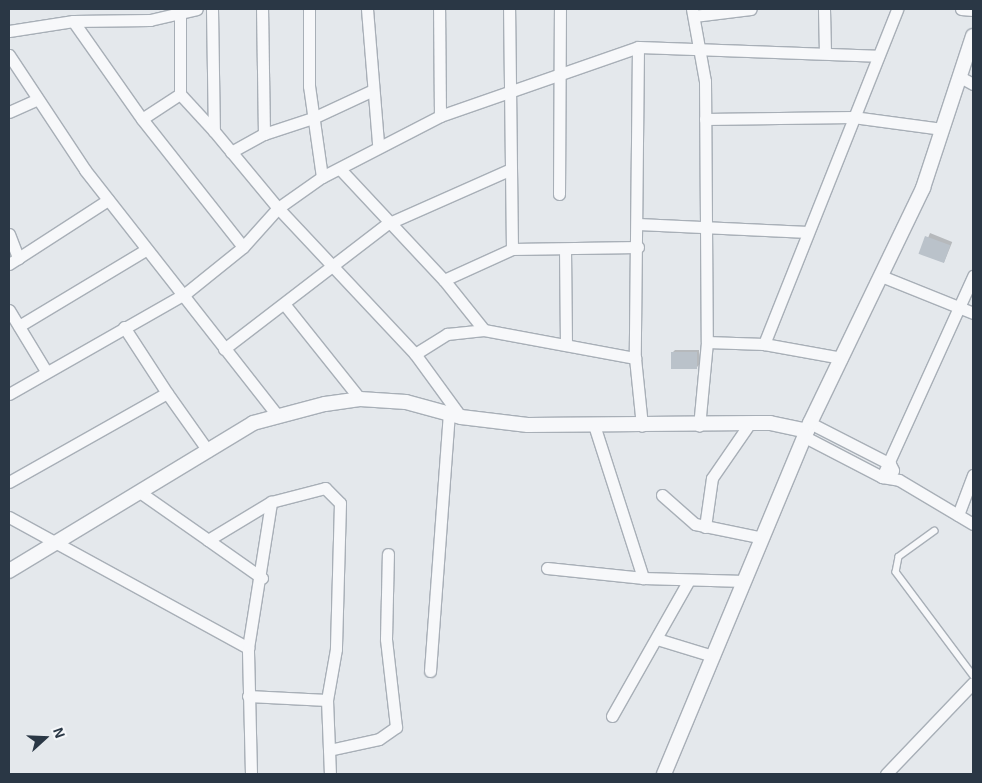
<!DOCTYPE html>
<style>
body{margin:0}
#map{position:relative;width:982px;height:783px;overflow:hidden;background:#e4e8ec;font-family:"Exo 2",sans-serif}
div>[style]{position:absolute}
.shadow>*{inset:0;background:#0003;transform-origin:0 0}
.building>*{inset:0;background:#bac2ca;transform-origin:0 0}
.roads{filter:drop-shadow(1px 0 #a8afb7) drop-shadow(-1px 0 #a8afb7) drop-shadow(0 1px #a8afb7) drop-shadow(0 -1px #a8afb7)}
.service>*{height:5.5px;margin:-2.75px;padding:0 2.75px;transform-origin:2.75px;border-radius:2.75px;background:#f7f8fa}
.minor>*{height:11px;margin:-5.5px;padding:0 5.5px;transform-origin:5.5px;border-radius:5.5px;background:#f7f8fa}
.tertiary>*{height:14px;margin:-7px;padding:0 7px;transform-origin:7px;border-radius:7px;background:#f7f8fa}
span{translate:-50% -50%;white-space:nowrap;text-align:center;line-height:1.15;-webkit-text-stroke:4px #f4f6f9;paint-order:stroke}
.frame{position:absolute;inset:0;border:10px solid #2a3745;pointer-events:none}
.north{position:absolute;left:20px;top:713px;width:50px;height:50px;-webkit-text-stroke:4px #f4f6f9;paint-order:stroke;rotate:70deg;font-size:14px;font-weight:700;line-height:20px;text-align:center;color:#2a3745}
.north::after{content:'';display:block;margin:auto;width:18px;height:22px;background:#2a3745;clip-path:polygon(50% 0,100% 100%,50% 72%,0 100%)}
</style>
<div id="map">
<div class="shadow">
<i style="left:930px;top:233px;width:24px;height:22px;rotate:22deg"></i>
<i style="clip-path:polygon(675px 350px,699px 350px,700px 364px,696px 368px,672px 353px)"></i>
</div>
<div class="building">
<i style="left:925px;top:236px;width:27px;height:19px;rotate:20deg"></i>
<i style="left:697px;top:352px;width:17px;height:26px;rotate:90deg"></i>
</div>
<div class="roads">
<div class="service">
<i style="left:935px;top:531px;width:44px;rotate:144.2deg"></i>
<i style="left:899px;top:557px;width:15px;rotate:101deg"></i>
<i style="left:896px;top:572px;width:129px;rotate:53.2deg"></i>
</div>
<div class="minor">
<i style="left:212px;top:9px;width:122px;rotate:89.1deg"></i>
<i style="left:214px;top:131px;width:100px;rotate:50.3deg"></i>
<i style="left:278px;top:208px;width:200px;rotate:46.8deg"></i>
<i style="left:367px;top:9px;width:135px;rotate:85.3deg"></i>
<i style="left:692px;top:9px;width:73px;rotate:79.8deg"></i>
<i style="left:705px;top:81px;width:261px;rotate:89.6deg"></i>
<i style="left:707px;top:342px;width:84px;rotate:95.4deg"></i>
<i style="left:824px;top:9px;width:44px;rotate:88.7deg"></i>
<i style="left:961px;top:9px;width:12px;rotate:5deg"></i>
<i style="left:180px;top:13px;width:81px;rotate:90deg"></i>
<i style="left:180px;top:94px;width:45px;rotate:146.7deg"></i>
<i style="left:142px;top:119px;width:163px;rotate:51.7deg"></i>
<i style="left:694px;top:16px;width:57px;rotate:-7deg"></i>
<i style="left:73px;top:21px;width:120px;rotate:54.9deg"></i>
<i style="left:9px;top:31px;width:65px;rotate:-8.9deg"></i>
<i style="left:73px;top:21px;width:77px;rotate:-0.7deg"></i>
<i style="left:150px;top:20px;width:48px;rotate:-13.2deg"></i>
<i style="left:638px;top:47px;width:311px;rotate:90.6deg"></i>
<i style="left:635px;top:358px;width:68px;rotate:84.1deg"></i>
<i style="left:9px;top:55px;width:138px;rotate:56.5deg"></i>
<i style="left:85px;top:170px;width:311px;rotate:51.9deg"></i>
<i style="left:960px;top:77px;width:15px;rotate:28deg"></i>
<i style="left:180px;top:94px;width:50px;rotate:47.4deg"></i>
<i style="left:9px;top:112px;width:30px;rotate:-24deg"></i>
<i style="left:440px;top:116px;width:210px;rotate:-19.2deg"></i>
<i style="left:638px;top:47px;width:240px;rotate:2.1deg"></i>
<i style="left:705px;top:119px;width:148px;rotate:-0.8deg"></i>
<i style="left:853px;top:117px;width:90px;rotate:7.7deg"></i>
<i style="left:264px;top:134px;width:52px;rotate:-18.1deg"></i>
<i style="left:313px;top:118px;width:64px;rotate:-25deg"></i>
<i style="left:231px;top:152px;width:38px;rotate:-29deg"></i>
<i style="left:264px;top:134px;width:125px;rotate:-90.9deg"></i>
<i style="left:340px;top:169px;width:152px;rotate:46.9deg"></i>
<i style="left:444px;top:280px;width:75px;rotate:-24.5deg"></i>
<i style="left:512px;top:249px;width:240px;rotate:-90.7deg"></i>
<i style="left:322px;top:177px;width:133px;rotate:-27.3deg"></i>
<i style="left:440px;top:116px;width:107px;rotate:-90.5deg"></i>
<i style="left:559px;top:194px;width:185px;rotate:-89.7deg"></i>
<i style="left:638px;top:224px;width:170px;rotate:2.7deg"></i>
<i style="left:9px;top:234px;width:26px;rotate:69deg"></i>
<i style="left:512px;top:249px;width:126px;rotate:-0.9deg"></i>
<i style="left:565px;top:249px;width:96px;rotate:89.4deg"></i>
<i style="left:9px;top:264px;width:118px;rotate:-32.9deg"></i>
<i style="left:881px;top:276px;width:99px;rotate:21.9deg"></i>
<i style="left:444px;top:280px;width:64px;rotate:51.3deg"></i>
<i style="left:484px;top:330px;width:154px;rotate:10.5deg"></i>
<i style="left:285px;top:305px;width:120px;rotate:51.4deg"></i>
<i style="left:9px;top:310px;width:71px;rotate:58.8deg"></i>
<i style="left:19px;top:326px;width:149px;rotate:-31deg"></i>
<i style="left:124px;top:327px;width:79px;rotate:56.9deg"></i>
<i style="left:707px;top:342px;width:57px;rotate:2deg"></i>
<i style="left:764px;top:344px;width:79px;rotate:10.2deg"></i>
<i style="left:764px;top:344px;width:360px;rotate:-68.3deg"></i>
<i style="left:224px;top:349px;width:205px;rotate:-37.5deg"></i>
<i style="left:387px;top:224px;width:133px;rotate:-23.9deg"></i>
<i style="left:9px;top:394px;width:204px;rotate:-29.7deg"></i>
<i style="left:186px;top:293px;width:73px;rotate:-38.9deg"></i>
<i style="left:243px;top:247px;width:52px;rotate:-48.1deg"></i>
<i style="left:278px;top:208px;width:54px;rotate:-35.2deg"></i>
<i style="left:322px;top:177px;width:92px;rotate:-98.1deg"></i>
<i style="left:309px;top:86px;width:77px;rotate:-90deg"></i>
<i style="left:461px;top:417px;width:78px;rotate:-126.1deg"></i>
<i style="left:415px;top:354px;width:38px;rotate:-32deg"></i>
<i style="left:447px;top:334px;width:37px;rotate:-6deg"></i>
<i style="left:810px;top:423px;width:90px;rotate:27.1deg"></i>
<i style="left:890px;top:464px;width:7px;rotate:63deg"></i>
<i style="left:594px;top:425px;width:161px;rotate:72.2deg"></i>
<i style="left:805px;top:437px;width:87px;rotate:27.5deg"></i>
<i style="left:882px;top:477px;width:17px;rotate:10deg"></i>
<i style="left:899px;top:480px;width:86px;rotate:30.7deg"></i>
<i style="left:882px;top:477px;width:221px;rotate:-65.6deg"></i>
<i style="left:9px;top:482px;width:181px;rotate:-29.4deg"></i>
<i style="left:167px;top:393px;width:71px;rotate:54.7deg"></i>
<i style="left:141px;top:493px;width:82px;rotate:35deg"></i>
<i style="left:208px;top:540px;width:74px;rotate:-31.1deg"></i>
<i style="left:271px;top:502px;width:56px;rotate:-14.5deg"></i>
<i style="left:325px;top:488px;width:21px;rotate:45deg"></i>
<i style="left:340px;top:503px;width:146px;rotate:91.6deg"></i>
<i style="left:336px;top:649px;width:52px;rotate:100deg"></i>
<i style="left:327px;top:700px;width:74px;rotate:87.7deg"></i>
<i style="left:662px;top:495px;width:44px;rotate:41.3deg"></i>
<i style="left:695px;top:524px;width:69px;rotate:11.6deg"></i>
<i style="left:958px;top:515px;width:43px;rotate:-69.4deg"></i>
<i style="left:9px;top:517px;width:273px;rotate:28.7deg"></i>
<i style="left:705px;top:527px;width:49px;rotate:-81.9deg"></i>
<i style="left:712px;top:478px;width:67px;rotate:-55.4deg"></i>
<i style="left:208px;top:540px;width:66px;rotate:35.1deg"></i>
<i style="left:547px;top:568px;width:97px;rotate:5.9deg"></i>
<i style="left:643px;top:578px;width:101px;rotate:1.7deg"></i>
<i style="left:657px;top:639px;width:59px;rotate:16.9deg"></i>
<i style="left:430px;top:671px;width:258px;rotate:-85.8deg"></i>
<i style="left:248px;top:696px;width:79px;rotate:2.9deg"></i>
<i style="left:612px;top:716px;width:156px;rotate:-60.5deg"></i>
<i style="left:329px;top:750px;width:51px;rotate:-12.4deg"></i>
<i style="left:379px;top:739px;width:21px;rotate:-35deg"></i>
<i style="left:396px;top:727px;width:89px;rotate:-96.5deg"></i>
<i style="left:386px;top:639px;width:85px;rotate:-88.7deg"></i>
<i style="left:251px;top:774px;width:126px;rotate:-91.4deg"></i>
<i style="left:248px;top:648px;width:148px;rotate:-81deg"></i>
<i style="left:886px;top:774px;width:126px;rotate:-46.3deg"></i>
</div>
<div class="tertiary">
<i style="left:9px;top:571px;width:285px;rotate:-31.2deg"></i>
<i style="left:253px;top:423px;width:74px;rotate:-14.8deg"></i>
<i style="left:325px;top:404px;width:35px;rotate:-8deg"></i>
<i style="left:360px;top:399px;width:46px;rotate:3.7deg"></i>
<i style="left:406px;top:402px;width:57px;rotate:15.3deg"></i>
<i style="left:461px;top:417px;width:67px;rotate:6.8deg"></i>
<i style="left:528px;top:425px;width:242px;rotate:-0.5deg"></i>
<i style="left:770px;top:423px;width:38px;rotate:12deg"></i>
<i style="left:664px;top:774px;width:380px;rotate:-67.4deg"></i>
<i style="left:810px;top:423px;width:261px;rotate:-64.3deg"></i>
<i style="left:923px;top:188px;width:160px;rotate:-71.8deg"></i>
</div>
</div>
<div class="frame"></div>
<div class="north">N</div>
</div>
